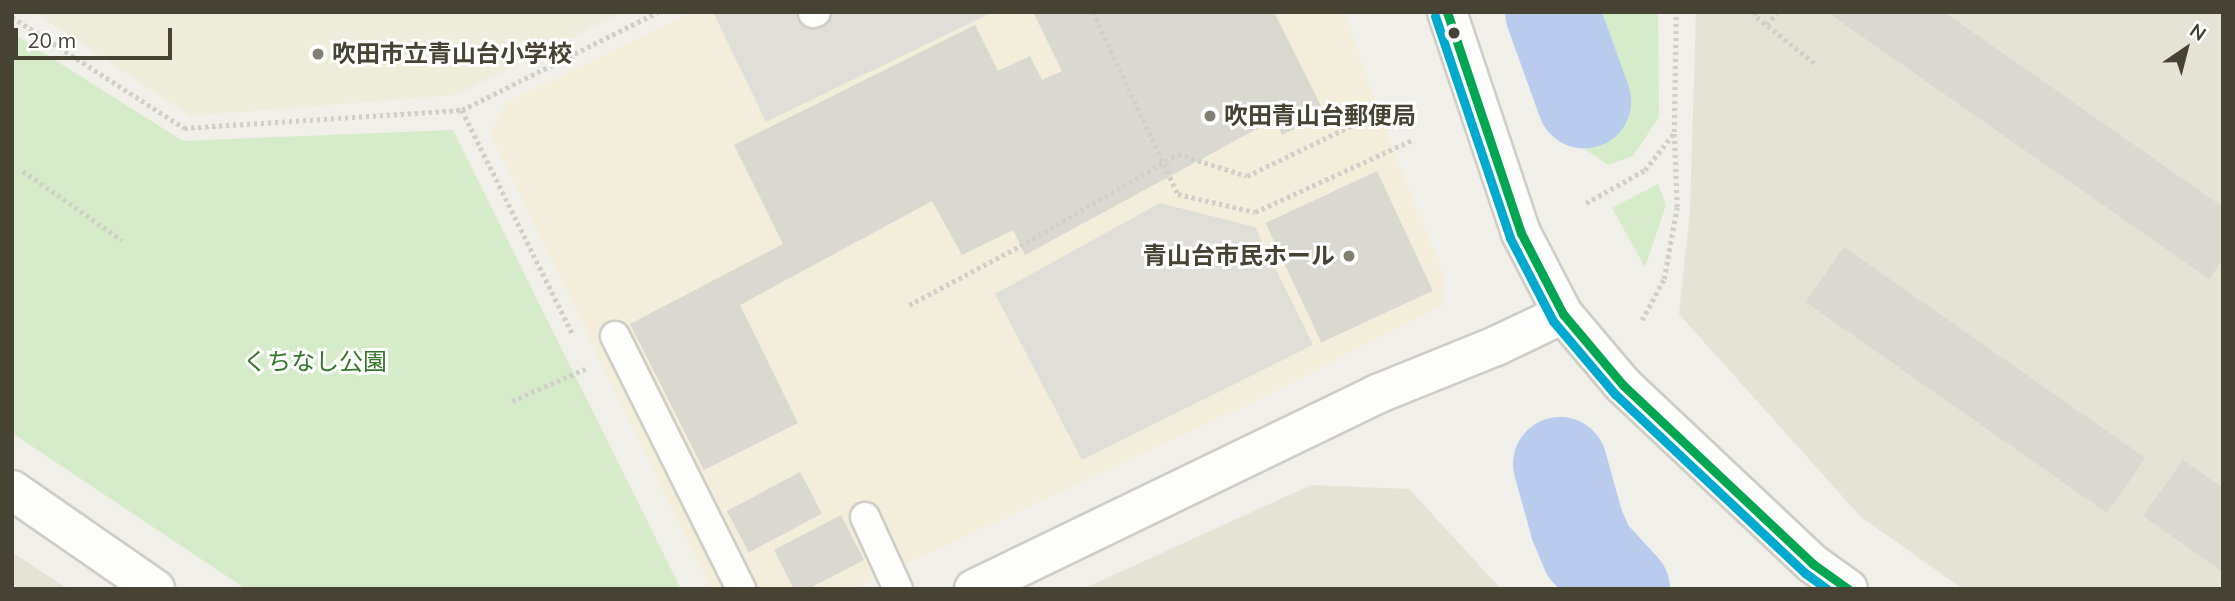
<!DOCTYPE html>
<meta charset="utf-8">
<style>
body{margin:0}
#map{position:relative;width:2235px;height:601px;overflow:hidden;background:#f0efe9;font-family:Mulish,"Noto Sans JP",sans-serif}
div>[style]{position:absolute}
.residential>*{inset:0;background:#e4e3d6}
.commercial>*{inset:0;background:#f3eedc}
.education>*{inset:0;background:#eeeddb}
.green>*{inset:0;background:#d6ebc9}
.parking>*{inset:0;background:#dfded9}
.river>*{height:94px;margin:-47px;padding:0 47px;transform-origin:47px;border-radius:47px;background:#b9ccee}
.building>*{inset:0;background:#d9d8d1;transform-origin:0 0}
.path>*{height:4.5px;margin-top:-2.25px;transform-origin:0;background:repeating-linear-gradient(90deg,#d1cfca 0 3.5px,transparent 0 7px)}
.roads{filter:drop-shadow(2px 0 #cecdc6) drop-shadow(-2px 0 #cecdc6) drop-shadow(0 2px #cecdc6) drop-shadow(0 -2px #cecdc6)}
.service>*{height:28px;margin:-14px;padding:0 14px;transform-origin:14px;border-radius:14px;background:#fdfdfc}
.tertiary>*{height:38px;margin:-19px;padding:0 19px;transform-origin:19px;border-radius:19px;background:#fdfdfc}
.bus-1>*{height:9px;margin:-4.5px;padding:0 4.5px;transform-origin:4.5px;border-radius:4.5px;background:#00a651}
.bus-2>*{height:9px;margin:-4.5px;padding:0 4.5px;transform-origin:4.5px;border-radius:4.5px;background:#00a9ce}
.dots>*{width:19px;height:19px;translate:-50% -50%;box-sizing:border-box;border:4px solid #fff;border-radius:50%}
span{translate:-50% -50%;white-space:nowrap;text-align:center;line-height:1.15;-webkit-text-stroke:6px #fff;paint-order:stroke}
.poi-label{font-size:24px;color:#464335;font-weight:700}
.left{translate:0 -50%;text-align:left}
.right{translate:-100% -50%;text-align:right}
.park-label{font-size:24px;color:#347729}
.frame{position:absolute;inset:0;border:14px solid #464335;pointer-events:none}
.north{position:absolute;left:2151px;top:14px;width:70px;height:70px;-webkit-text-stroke:5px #fff;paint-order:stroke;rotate:35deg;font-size:19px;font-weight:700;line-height:28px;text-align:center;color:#464335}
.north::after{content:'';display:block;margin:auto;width:24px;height:32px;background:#464335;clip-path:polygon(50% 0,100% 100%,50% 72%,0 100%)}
.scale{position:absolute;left:14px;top:28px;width:158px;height:32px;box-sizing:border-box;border:4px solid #464335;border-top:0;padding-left:9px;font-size:21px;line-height:24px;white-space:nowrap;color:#464335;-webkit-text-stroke:5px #fff;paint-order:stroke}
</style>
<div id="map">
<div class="residential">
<i style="clip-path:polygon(1696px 12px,2223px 12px,2223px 589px,1963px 589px,1861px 517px,1679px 314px,1690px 212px)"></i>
<i style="clip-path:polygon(1311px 485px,1409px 489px,1501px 589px,1083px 589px)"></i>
<i style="clip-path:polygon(12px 552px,68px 589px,12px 589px)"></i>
</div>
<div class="commercial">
<i style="clip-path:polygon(692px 12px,1345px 12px,1383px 124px,1444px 274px,1443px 305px,1258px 400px,853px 589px,711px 589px,490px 134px,505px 103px)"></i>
</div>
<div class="education">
<i style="clip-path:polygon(35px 12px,624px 12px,456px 95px,190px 116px)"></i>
</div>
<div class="green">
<i style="clip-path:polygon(1530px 12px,1658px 12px,1659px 117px,1633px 156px,1608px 165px,1576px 143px)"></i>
<i style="clip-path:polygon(12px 33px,183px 141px,453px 130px,681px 589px,246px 589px,12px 433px)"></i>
<i style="clip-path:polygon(1658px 184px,1666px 205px,1645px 267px,1612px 208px)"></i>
</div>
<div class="parking">
<i style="clip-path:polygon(713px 12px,993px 12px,766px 122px)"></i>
<i style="clip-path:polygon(1160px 203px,1255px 227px,1313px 345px,1082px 460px,995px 294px)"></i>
</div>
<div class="river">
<i style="left:1552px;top:12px;width:95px;rotate:70.2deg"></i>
<i style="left:1560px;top:464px;width:63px;rotate:74.4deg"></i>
<i style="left:1577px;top:525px;width:28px;rotate:67deg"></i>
<i style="left:1588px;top:551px;width:52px;rotate:47.4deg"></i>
</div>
<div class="building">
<i style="clip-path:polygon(1033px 12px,1274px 12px,1325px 114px,1282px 135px,1275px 119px,1025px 255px,1013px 230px,962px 255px,932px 201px,740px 305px,798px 423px,704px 470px,630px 324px,783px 244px,734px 145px,975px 25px,998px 71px,1030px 56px,1042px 80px,1062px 71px)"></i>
<i style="clip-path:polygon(1827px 12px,1944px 12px,2223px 207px,2223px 259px,2209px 279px)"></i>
<i style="left:1377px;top:171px;width:132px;height:123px;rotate:65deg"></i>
<i style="left:1844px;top:247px;width:368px;height:67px;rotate:35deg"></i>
<i style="clip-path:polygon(2183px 460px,2223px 488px,2223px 572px,2143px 516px)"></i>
<i style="left:800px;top:472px;width:47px;height:83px;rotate:62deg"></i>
<i style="clip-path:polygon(841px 515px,864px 560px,808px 589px,794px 589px,774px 550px)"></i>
</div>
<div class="path">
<i style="left:1093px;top:12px;width:201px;rotate:65deg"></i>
<i style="left:1178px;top:194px;width:79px;rotate:13.2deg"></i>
<i style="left:1255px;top:212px;width:173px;rotate:-24.6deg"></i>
<i style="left:1755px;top:12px;width:5px;rotate:68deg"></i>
<i style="left:1757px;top:17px;width:77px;rotate:38.7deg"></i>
<i style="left:12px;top:17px;width:205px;rotate:32.8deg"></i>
<i style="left:184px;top:128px;width:279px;rotate:-3.7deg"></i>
<i style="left:462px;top:110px;width:219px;rotate:-26.6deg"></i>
<i style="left:1767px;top:25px;width:16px;rotate:-52deg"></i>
<i style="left:462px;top:110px;width:251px;rotate:63.7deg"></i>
<i style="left:23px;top:171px;width:121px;rotate:34.9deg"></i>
<i style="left:1586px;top:203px;width:68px;rotate:-29.2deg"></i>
<i style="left:1645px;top:170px;width:47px;rotate:-51.9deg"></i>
<i style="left:909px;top:305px;width:126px;rotate:-28deg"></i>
<i style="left:1020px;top:246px;width:183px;rotate:-30.2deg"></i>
<i style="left:1178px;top:154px;width:72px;rotate:17.7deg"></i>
<i style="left:1247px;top:176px;width:168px;rotate:-25.8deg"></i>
<i style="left:1642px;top:320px;width:47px;rotate:-61.8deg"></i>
<i style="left:1664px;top:279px;width:73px;rotate:-79.8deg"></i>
<i style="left:1677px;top:207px;width:75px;rotate:-92.3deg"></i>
<i style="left:1674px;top:132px;width:120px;rotate:-89deg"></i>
<i style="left:512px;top:401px;width:80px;rotate:-23.7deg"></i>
</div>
<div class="roads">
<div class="service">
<i style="left:813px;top:13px;width:3px;rotate:-18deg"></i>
<i style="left:615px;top:336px;width:283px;rotate:63.5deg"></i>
<i style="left:865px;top:517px;width:79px;rotate:65.4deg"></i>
</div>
<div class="tertiary">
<i style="left:1447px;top:12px;width:233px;rotate:71.5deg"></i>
<i style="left:1521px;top:233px;width:91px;rotate:62.6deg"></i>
<i style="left:1563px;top:314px;width:93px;rotate:49.8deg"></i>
<i style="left:1623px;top:385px;width:261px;rotate:43.3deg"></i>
<i style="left:1813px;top:564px;width:43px;rotate:35.5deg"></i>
<i style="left:12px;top:490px;width:174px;rotate:34.7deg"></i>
<i style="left:974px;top:589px;width:448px;rotate:-25.8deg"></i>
<i style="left:1377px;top:394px;width:128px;rotate:-22deg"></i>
<i style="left:1496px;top:346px;width:74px;rotate:-25.5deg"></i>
</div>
</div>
<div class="bus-1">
<i style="left:1447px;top:12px;width:233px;rotate:71.5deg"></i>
<i style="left:1521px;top:233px;width:91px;rotate:62.6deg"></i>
<i style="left:1563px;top:314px;width:93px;rotate:49.8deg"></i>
<i style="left:1623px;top:385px;width:261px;rotate:43.3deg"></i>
<i style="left:1813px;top:564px;width:43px;rotate:35.5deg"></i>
</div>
<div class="bus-2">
<i style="left:1435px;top:16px;width:234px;rotate:71.3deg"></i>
<i style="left:1510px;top:238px;width:93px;rotate:62.6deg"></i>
<i style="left:1553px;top:321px;width:96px;rotate:49.7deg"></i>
<i style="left:1615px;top:394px;width:261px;rotate:43.3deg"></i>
<i style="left:1805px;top:573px;width:27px;rotate:36deg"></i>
</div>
<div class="dots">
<i style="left:1454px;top:33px;background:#464335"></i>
<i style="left:318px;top:54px;background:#827f74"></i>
<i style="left:1210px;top:116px;background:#827f74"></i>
<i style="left:1349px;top:256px;background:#827f74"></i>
</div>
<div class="poi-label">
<span class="left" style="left:332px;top:54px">吹田市立青山台小学校</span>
<span class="left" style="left:1224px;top:116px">吹田青山台郵便局</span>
<span class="right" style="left:1335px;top:256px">青山台市民ホール</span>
</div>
<div class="park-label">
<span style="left:315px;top:362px">くちなし公園</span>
</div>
<div class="frame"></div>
<div class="north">N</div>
<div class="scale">20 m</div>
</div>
